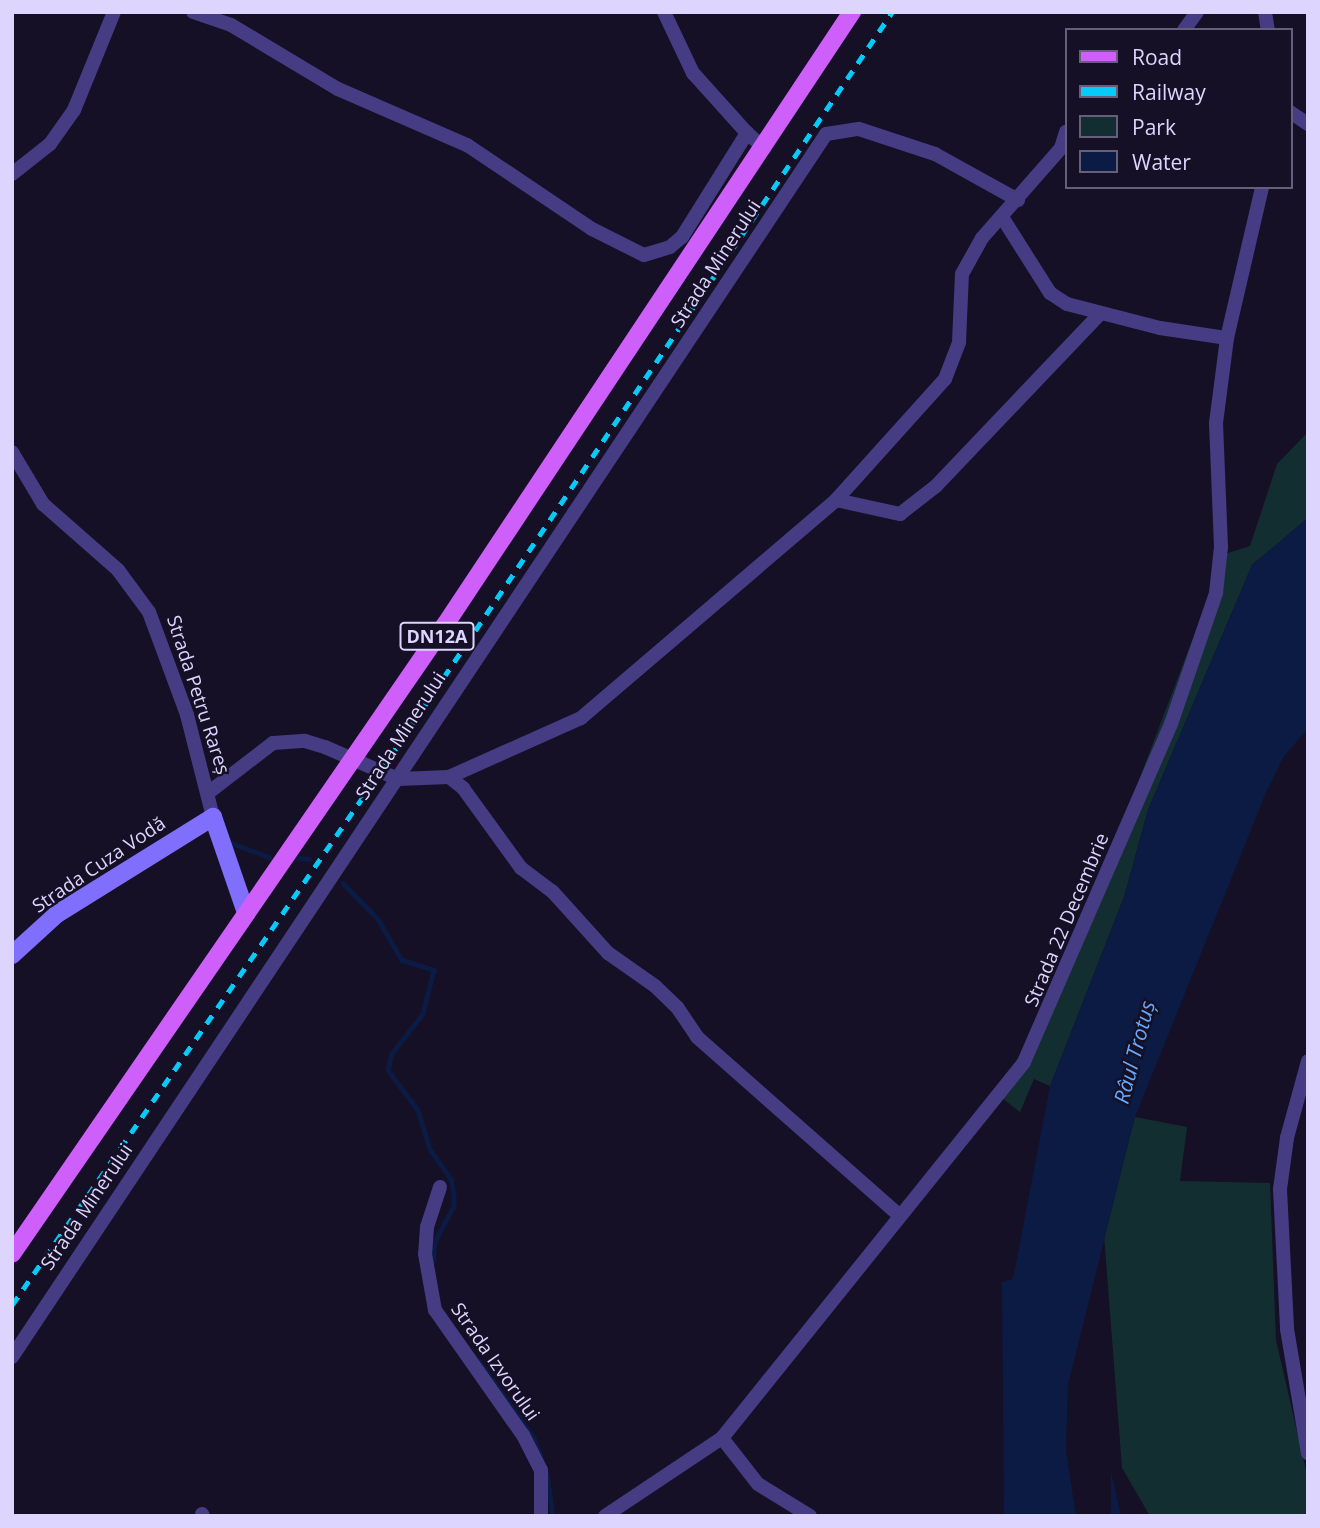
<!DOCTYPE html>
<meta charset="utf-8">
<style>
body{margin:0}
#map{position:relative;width:1320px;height:1528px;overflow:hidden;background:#151026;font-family:"Open Sans",sans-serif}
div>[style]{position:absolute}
.green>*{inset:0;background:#132e30}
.water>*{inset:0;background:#0b1b43}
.stream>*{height:4.5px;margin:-2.25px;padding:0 2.25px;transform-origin:2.25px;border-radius:2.25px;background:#0b1b43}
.street>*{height:14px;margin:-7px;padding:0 7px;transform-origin:7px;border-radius:7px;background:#453c84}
.secondary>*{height:18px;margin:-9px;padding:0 9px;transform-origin:9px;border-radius:9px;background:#7f6ffc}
.primary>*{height:18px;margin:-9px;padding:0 9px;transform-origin:9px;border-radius:9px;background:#cf5ffb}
.rail>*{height:4.5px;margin-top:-2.25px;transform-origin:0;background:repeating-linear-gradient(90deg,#06cbf9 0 10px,transparent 0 19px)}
span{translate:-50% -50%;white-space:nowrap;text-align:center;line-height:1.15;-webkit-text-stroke:5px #151026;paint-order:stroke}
.shield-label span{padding:2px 5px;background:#151026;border:2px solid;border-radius:5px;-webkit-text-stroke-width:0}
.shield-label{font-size:18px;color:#ded5fe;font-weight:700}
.street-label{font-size:19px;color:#ded5fe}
.water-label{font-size:21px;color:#66a9fb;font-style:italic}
.frame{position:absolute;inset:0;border:14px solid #ded5fe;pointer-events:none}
.legend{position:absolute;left:1065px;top:28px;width:228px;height:161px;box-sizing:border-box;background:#151026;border:2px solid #655f7c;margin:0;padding:9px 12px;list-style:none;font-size:21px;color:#ded5fe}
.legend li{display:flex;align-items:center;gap:14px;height:35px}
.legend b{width:35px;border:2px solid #655f7c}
</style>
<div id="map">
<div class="green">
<i style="clip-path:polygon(1308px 432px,1308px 518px,1252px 565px,1148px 810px,1124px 897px,1050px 1086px,1034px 1079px,1020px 1112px,993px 1091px,1020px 1056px,1129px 806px,1225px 554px,1250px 546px,1277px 464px)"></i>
<i style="clip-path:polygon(1135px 1117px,1187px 1127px,1180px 1181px,1270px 1183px,1276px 1340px,1308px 1479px,1307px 1516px,1150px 1516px,1122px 1468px,1104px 1235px)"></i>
</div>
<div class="water">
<i style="clip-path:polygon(1308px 518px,1308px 728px,1283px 758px,1265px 795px,1135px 1117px,1068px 1385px,1066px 1450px,1076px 1516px,1004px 1516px,1002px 1282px,1013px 1279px,1050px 1086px,1124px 897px,1148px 810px,1252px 565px)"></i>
<i style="clip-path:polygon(1111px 1471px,1121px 1516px,1111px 1516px)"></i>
</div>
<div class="stream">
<i style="left:229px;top:842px;width:43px;rotate:20.6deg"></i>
<i style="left:298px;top:858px;width:11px;rotate:5deg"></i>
<i style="left:343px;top:883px;width:50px;rotate:45.8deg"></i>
<i style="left:378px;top:919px;width:48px;rotate:59.7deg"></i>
<i style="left:402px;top:960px;width:34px;rotate:17deg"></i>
<i style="left:434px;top:970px;width:45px;rotate:104deg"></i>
<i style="left:423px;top:1014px;width:51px;rotate:127.8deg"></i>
<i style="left:392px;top:1054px;width:16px;rotate:104deg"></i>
<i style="left:388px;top:1070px;width:50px;rotate:53.1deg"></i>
<i style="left:418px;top:1110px;width:41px;rotate:72.9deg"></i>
<i style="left:430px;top:1149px;width:37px;rotate:55deg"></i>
<i style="left:451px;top:1179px;width:15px;rotate:79deg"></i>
<i style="left:454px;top:1194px;width:12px;rotate:90deg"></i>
<i style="left:454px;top:1206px;width:40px;rotate:118deg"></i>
<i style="left:435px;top:1241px;width:21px;rotate:95deg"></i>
<i style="left:479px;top:1361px;width:95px;rotate:54.5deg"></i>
<i style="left:534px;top:1438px;width:22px;rotate:69deg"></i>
<i style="left:547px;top:1474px;width:42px;rotate:81.9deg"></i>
</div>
<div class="street">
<i style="left:193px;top:12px;width:40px;rotate:18.9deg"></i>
<i style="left:231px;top:25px;width:125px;rotate:30.9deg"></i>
<i style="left:338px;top:89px;width:141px;rotate:23.5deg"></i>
<i style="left:467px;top:145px;width:151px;rotate:33.9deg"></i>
<i style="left:592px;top:229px;width:58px;rotate:26.6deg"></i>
<i style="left:644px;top:255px;width:27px;rotate:-17deg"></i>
<i style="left:670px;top:247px;width:16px;rotate:-40deg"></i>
<i style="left:682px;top:237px;width:123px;rotate:-58deg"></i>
<i style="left:747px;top:133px;width:23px;rotate:41deg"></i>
<i style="left:664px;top:12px;width:68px;rotate:64.6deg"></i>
<i style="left:693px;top:73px;width:81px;rotate:48deg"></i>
<i style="left:1265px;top:12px;width:18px;rotate:81deg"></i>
<i style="left:1184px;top:30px;width:22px;rotate:-54deg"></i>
<i style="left:1290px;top:112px;width:22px;rotate:34deg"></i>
<i style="left:12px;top:174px;width:48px;rotate:-38.3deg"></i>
<i style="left:50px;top:144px;width:42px;rotate:-54.8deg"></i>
<i style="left:74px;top:110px;width:106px;rotate:-67.8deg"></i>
<i style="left:1002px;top:217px;width:90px;rotate:57.7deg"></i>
<i style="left:1050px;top:293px;width:20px;rotate:33deg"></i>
<i style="left:1067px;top:304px;width:96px;rotate:14.5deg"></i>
<i style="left:1160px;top:328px;width:68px;rotate:8.5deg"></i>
<i style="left:12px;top:452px;width:61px;rotate:59.2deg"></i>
<i style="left:43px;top:504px;width:100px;rotate:41.3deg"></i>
<i style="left:118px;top:570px;width:52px;rotate:53.6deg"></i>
<i style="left:149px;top:612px;width:110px;rotate:69.7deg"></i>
<i style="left:187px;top:715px;width:105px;rotate:75.7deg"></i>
<i style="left:836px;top:500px;width:66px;rotate:12.3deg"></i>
<i style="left:900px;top:514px;width:46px;rotate:-37.9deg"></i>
<i style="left:936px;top:486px;width:236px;rotate:-46.4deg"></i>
<i style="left:449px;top:777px;width:18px;rotate:38deg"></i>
<i style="left:463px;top:788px;width:99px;rotate:54.1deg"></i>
<i style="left:521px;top:868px;width:39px;rotate:37deg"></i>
<i style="left:552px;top:891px;width:84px;rotate:47.9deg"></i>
<i style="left:608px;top:953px;width:57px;rotate:35.1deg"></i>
<i style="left:655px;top:986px;width:30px;rotate:44deg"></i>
<i style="left:677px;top:1007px;width:36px;rotate:56deg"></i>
<i style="left:697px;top:1037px;width:268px;rotate:41.4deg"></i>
<i style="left:208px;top:793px;width:82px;rotate:-37.6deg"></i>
<i style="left:273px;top:743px;width:32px;rotate:-4deg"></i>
<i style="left:305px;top:741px;width:21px;rotate:17deg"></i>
<i style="left:325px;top:747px;width:80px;rotate:23.7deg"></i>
<i style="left:398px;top:779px;width:51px;rotate:-2.2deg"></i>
<i style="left:449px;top:777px;width:145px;rotate:-24.1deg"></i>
<i style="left:581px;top:718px;width:335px;rotate:-40.5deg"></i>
<i style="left:836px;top:500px;width:163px;rotate:-48deg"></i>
<i style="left:945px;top:379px;width:40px;rotate:-69deg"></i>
<i style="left:959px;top:342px;width:68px;rotate:-87.5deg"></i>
<i style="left:962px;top:274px;width:41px;rotate:-60.9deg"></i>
<i style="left:982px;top:238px;width:120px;rotate:-48.7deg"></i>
<i style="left:1061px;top:148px;width:17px;rotate:-73deg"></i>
<i style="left:1308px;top:1061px;width:80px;rotate:105.3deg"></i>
<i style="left:1287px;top:1138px;width:51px;rotate:97.8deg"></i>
<i style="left:1280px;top:1189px;width:140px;rotate:87.1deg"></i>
<i style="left:1287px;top:1329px;width:126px;rotate:80.4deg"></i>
<i style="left:440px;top:1187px;width:42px;rotate:108deg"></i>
<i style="left:427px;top:1227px;width:27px;rotate:94deg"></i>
<i style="left:425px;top:1254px;width:57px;rotate:79.9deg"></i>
<i style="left:435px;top:1310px;width:153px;rotate:54.9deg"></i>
<i style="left:523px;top:1435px;width:39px;rotate:63deg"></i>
<i style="left:541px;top:1470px;width:46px;rotate:90deg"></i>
<i style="left:12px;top:1357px;width:1469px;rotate:-56.35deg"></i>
<i style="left:826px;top:134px;width:33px;rotate:-9deg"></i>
<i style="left:859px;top:129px;width:80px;rotate:18.2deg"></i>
<i style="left:935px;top:154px;width:95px;rotate:29deg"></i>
<i style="left:722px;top:1438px;width:58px;rotate:52deg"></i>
<i style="left:758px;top:1484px;width:61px;rotate:31.6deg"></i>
<i style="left:202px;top:1514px;width:2px;rotate:63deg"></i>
<i style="left:605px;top:1516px;width:141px;rotate:-33.7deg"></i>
<i style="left:722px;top:1438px;width:482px;rotate:-51.2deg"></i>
<i style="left:1024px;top:1062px;width:369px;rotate:-66.5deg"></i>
<i style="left:1171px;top:724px;width:139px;rotate:-71deg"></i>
<i style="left:1216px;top:593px;width:46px;rotate:-83.8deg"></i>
<i style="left:1221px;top:547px;width:124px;rotate:-92.3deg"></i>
<i style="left:1216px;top:423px;width:86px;rotate:-82.6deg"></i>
<i style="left:1227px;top:338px;width:155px;rotate:-76.9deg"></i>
</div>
<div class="secondary">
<i style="left:12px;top:955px;width:61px;rotate:-42.3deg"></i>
<i style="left:57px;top:914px;width:184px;rotate:-31.9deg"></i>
<i style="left:213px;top:817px;width:102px;rotate:71deg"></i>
</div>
<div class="primary">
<i style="left:12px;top:1254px;width:764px;rotate:-55.46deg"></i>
<i style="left:445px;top:625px;width:736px;rotate:-56.42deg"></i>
</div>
<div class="rail">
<i style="left:12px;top:1305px;width:628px;rotate:-55.37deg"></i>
<i style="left:369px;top:788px;width:936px;rotate:-56.02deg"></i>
</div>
<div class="shield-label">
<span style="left:437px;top:636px">DN12A</span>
</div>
<div class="street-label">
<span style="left:716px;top:264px;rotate:-57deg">Strada Minerului</span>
<span style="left:198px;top:695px;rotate:72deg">Strada Petru Rareș</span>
<span style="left:401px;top:736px;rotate:-57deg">Strada Minerului</span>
<span style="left:99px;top:865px;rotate:-34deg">Strada Cuza Vodă</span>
<span style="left:1067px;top:920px;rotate:-67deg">Strada 22 Decembrie</span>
<span style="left:87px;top:1207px;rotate:-56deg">Strada Minerului</span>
<span style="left:495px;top:1362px;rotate:55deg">Strada Izvorului</span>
</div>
<div class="water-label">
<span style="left:1134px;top:1052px;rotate:-75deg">Râul Trotuș</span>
</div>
<div class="frame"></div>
<ul class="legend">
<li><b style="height:9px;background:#cf5ffb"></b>Road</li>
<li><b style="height:9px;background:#06cbf9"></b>Railway</li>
<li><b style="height:19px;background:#132e30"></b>Park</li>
<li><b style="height:19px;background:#0b1b43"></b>Water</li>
</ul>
</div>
